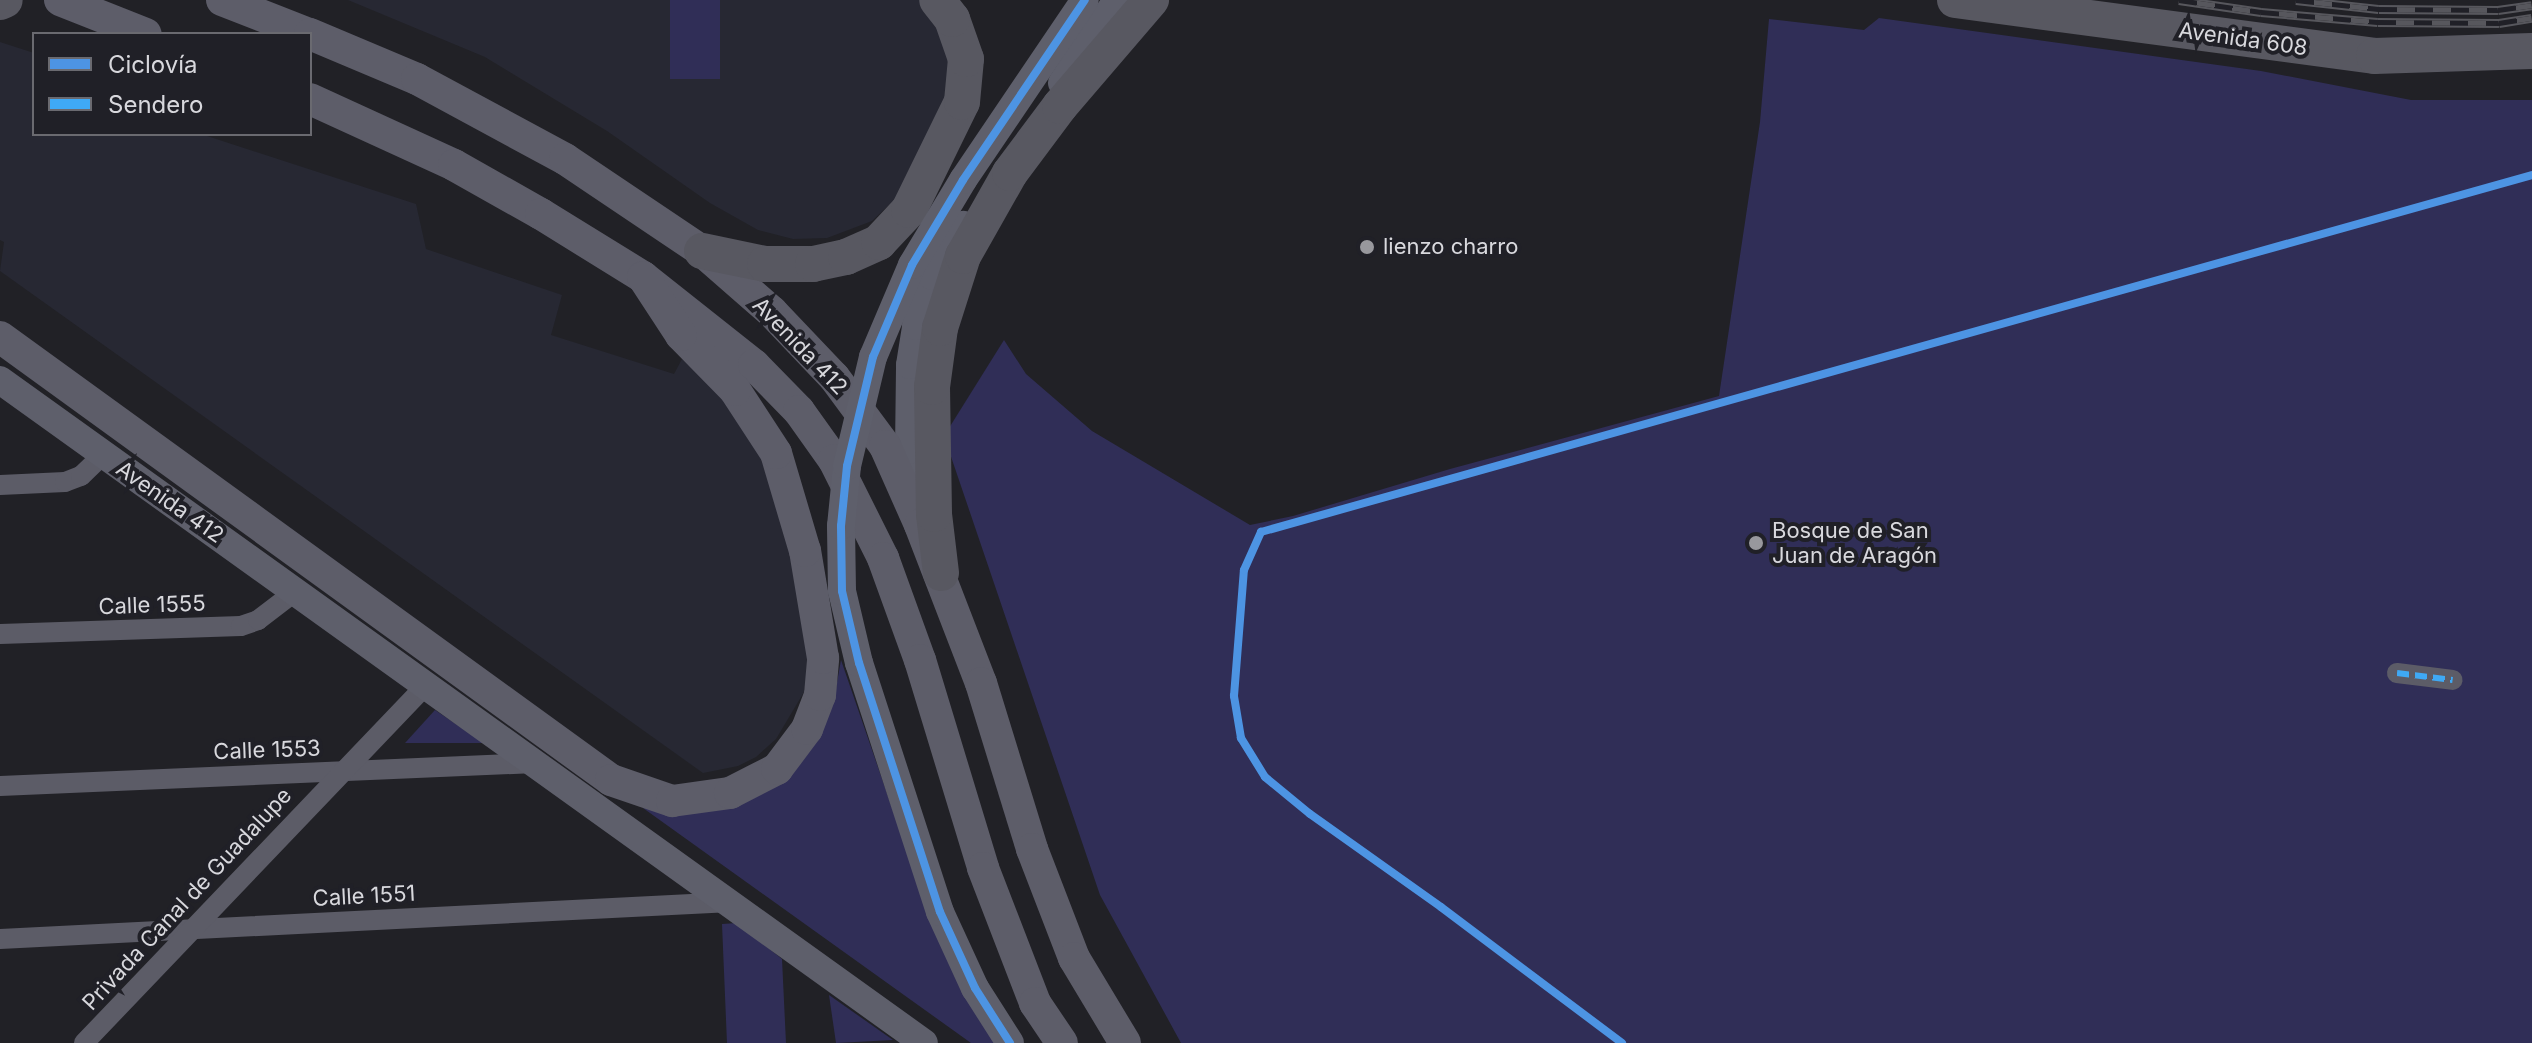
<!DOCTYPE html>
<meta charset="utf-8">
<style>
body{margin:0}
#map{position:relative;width:2532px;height:1043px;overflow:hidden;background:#212126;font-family:Inter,sans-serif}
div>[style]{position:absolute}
.built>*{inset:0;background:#272833}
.green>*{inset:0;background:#302e57;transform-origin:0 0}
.street>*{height:20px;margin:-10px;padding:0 10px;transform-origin:10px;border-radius:10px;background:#5c5c67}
.secondary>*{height:28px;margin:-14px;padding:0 14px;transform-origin:14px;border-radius:14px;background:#5e5f6b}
.primary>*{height:32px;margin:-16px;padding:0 16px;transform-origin:16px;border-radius:16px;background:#5d5d69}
.highway>*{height:36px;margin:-18px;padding:0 18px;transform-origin:18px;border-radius:18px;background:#585861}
.rail>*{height:9px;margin-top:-4.5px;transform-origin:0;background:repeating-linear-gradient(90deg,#202027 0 18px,#57575d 0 36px);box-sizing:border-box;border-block:2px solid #57575d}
.secondary-bridge>*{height:28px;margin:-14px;padding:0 14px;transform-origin:14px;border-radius:14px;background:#5e5f6b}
.quiet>*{height:6px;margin-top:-3px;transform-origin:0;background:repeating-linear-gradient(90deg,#3fa9f5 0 12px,transparent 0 18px)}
.cycleway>*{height:8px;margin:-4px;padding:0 4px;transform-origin:4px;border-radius:4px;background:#4d94e3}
.dots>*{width:22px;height:22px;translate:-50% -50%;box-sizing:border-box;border:4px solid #202027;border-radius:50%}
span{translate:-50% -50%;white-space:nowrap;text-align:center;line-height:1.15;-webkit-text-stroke:8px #202027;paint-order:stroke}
.street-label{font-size:22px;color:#d8d8dd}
.poi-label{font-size:22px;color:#d8d8dd}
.left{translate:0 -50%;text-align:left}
.legend{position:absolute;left:32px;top:32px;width:280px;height:104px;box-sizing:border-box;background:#202027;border:2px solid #6a6a70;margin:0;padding:10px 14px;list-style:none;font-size:24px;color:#d8d8dd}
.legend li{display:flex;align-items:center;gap:16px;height:40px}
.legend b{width:40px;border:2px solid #6a6a70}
</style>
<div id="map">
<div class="built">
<i style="clip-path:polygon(348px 0,929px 0,945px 27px,951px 92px,907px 188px,872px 221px,827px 238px,793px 239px,758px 230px,710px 203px,607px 131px,485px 57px)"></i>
<i style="clip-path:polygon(0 42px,34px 53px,34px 134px,201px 134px,416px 204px,426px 249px,562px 295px,551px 335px,674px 374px,682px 359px,723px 391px,758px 450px,786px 535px,811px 656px,804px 692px,776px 739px,756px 757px,738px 766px,703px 773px,0 271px,4px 242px,0 240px)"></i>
</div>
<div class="green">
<i style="left:670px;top:0;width:50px;height:79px"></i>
<i style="clip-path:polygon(1879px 18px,2261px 71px,2411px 100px,2532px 100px,2532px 1043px,1181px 1043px,1100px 895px,944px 436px,1004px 340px,1026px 374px,1092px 431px,1250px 525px,1293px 516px,1450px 469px,1719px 396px,1760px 122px,1769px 19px,1864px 30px)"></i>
<i style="clip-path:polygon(841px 660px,929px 915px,998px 1043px,971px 1043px,643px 808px,699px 809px,741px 798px,836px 688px)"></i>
<i style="clip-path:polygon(435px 710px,484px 743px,405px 743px)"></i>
<i style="clip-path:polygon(737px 923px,782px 959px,786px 1043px,727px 1043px,722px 924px)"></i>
<i style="clip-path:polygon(829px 995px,893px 1040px,836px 1043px)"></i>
</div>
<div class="street">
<i style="left:0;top:485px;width:65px;rotate:-2.6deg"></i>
<i style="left:65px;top:482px;width:17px;rotate:-21deg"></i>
<i style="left:81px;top:476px;width:30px;rotate:-44deg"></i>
<i style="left:0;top:634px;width:241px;rotate:-1.9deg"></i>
<i style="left:241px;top:626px;width:18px;rotate:-19deg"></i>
<i style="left:258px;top:620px;width:48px;rotate:-37.3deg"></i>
<i style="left:2397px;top:673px;width:56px;rotate:7.1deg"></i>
<i style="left:0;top:786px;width:536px;rotate:-2.46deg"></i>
<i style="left:0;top:939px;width:732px;rotate:-2.9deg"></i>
<i style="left:84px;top:1043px;width:495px;rotate:-46.3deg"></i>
</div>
<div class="secondary">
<i style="left:1062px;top:83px;width:100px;rotate:-56.5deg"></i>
<i style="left:0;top:380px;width:1137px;rotate:35.66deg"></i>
<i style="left:917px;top:503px;width:54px;rotate:-98.6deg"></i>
<i style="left:909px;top:450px;width:85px;rotate:-89.3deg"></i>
<i style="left:910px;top:365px;width:39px;rotate:-81deg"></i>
<i style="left:916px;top:326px;width:52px;rotate:-72.3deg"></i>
<i style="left:932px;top:276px;width:60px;rotate:-58.7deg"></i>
<i style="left:940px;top:912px;width:84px;rotate:65.3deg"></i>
<i style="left:975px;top:988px;width:65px;rotate:57.5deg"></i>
</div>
<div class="primary">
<i style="left:60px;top:0;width:92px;rotate:21.6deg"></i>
<i style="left:222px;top:0;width:93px;rotate:21.3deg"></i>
<i style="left:310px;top:34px;width:116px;rotate:22.8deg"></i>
<i style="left:417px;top:79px;width:168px;rotate:28.4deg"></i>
<i style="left:565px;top:159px;width:165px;rotate:33.9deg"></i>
<i style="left:702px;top:251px;width:93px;rotate:41.1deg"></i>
<i style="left:772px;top:312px;width:90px;rotate:46.4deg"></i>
<i style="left:834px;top:377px;width:86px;rotate:53.5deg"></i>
<i style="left:885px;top:446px;width:86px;rotate:66.1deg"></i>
<i style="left:920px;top:525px;width:169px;rotate:68.9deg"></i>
<i style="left:981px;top:683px;width:174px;rotate:72.9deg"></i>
<i style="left:1032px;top:849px;width:117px;rotate:68.9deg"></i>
<i style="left:1074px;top:958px;width:99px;rotate:59deg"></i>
<i style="left:310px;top:99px;width:158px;rotate:24.6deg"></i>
<i style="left:454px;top:165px;width:100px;rotate:29.4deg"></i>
<i style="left:541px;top:214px;width:120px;rotate:31.7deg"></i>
<i style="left:643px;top:277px;width:142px;rotate:38.4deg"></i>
<i style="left:754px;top:365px;width:64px;rotate:45.6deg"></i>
<i style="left:799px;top:411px;width:60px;rotate:54.5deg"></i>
<i style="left:834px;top:460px;width:110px;rotate:63.4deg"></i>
<i style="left:883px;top:558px;width:109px;rotate:70.1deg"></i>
<i style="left:920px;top:660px;width:217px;rotate:73.1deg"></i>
<i style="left:983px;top:868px;width:145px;rotate:68.9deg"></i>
<i style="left:1035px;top:1003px;width:48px;rotate:56deg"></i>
<i style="left:0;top:337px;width:755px;rotate:35.94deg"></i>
<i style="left:611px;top:780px;width:65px;rotate:19deg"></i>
<i style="left:672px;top:801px;width:59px;rotate:-7.9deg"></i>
<i style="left:730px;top:793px;width:53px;rotate:-27.1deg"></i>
<i style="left:777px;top:769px;width:50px;rotate:-53.1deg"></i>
<i style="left:807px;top:729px;width:36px;rotate:-69deg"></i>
<i style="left:820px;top:695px;width:37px;rotate:-85deg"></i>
<i style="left:823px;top:658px;width:109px;rotate:-99.5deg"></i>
<i style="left:805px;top:551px;width:102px;rotate:-106.5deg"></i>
<i style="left:776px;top:453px;width:75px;rotate:-123.1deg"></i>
<i style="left:735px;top:390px;width:77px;rotate:-134.5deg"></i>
<i style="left:681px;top:335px;width:69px;rotate:-123.2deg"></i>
</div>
<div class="highway">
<i style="left:1955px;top:0;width:423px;rotate:7.6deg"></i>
<i style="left:2374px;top:56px;width:158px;rotate:-1.8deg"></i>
<i style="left:0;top:2px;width:5px;rotate:-22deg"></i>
<i style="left:702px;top:251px;width:64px;rotate:11.7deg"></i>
<i style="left:765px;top:264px;width:48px"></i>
<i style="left:813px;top:264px;width:34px;rotate:-12deg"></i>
<i style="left:846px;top:257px;width:36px;rotate:-24deg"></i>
<i style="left:879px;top:242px;width:44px;rotate:-46.8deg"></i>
<i style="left:909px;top:210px;width:120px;rotate:-63.9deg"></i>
<i style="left:962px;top:102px;width:43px;rotate:-84.7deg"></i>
<i style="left:966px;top:59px;width:42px;rotate:-109.3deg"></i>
<i style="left:952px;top:19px;width:24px;rotate:-128deg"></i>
<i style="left:941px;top:573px;width:59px;rotate:-96.8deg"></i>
<i style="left:934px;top:514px;width:127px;rotate:-90.9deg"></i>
<i style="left:932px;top:387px;width:60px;rotate:-82.3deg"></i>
<i style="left:940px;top:328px;width:76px;rotate:-72.3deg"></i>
<i style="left:963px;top:256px;width:95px;rotate:-60.5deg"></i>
<i style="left:1010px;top:173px;width:84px;rotate:-53.3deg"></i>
<i style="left:1060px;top:106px;width:140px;rotate:-49.4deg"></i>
</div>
<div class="rail">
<i style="left:2179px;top:0;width:83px;rotate:8.3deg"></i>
<i style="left:2261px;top:12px;width:117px;rotate:4.9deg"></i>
<i style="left:2378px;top:22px;width:121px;rotate:0.5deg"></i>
<i style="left:2499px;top:23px;width:33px;rotate:-9deg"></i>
<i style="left:2296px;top:0;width:83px;rotate:6.2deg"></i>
<i style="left:2379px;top:9px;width:119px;rotate:0.5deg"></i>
<i style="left:2498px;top:10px;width:34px;rotate:-8deg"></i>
</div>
<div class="secondary-bridge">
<i style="left:940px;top:912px;width:262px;rotate:-108deg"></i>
<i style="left:859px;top:663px;width:74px;rotate:-103.3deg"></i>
<i style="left:842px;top:591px;width:65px;rotate:-90.9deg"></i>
<i style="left:841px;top:526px;width:60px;rotate:-84.3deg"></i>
<i style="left:847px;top:466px;width:112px;rotate:-76.6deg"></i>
<i style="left:873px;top:357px;width:100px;rotate:-67deg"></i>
<i style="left:912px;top:265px;width:99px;rotate:-59deg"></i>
<i style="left:963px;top:180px;width:217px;rotate:-55.9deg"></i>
</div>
<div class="quiet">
<i style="left:2397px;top:673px;width:56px;rotate:7.1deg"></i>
</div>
<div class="cycleway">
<i style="left:1010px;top:1043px;width:65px;rotate:-122.5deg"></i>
<i style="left:975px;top:988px;width:84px;rotate:-114.7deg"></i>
<i style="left:940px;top:912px;width:262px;rotate:-108deg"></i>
<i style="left:859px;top:663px;width:74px;rotate:-103.3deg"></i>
<i style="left:842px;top:591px;width:65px;rotate:-90.9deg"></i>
<i style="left:841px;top:526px;width:60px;rotate:-84.3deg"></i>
<i style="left:847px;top:466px;width:112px;rotate:-76.6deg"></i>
<i style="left:873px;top:357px;width:100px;rotate:-67deg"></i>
<i style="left:912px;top:265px;width:99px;rotate:-59deg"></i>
<i style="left:963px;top:180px;width:217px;rotate:-55.9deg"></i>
<i style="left:1622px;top:1043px;width:226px;rotate:-143.1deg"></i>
<i style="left:1441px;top:907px;width:161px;rotate:-144.6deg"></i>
<i style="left:1310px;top:814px;width:58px;rotate:-140.6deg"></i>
<i style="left:1265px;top:777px;width:46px;rotate:-121.6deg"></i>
<i style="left:1241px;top:738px;width:43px;rotate:-99.5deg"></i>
<i style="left:1234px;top:696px;width:126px;rotate:-85.5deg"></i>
<i style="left:1244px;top:570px;width:42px;rotate:-65.9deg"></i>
<i style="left:1261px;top:532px;width:1320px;rotate:-15.69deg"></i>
</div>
<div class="dots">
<i style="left:1367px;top:247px;background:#98989d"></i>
<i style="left:1756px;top:543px;background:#98989d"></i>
</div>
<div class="street-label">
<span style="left:2243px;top:39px;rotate:8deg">Avenida 608</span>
<span style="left:800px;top:346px;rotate:46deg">Avenida 412</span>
<span style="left:170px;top:502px;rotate:35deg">Avenida 412</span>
<span style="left:152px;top:605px;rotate:-2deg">Calle 1555</span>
<span style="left:267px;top:750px;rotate:-2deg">Calle 1553</span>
<span style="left:364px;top:896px;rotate:-3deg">Calle 1551</span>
<span style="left:187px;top:899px;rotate:-47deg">Privada Canal de Guadalupe</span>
</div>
<div class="poi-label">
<span class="left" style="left:1383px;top:247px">lienzo charro</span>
<span class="left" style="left:1772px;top:543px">Bosque de San<br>Juan de Aragón</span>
</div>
<ul class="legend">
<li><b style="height:10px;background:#4d94e3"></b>Ciclovía</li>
<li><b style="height:10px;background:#3fa9f5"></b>Sendero</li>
</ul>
</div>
